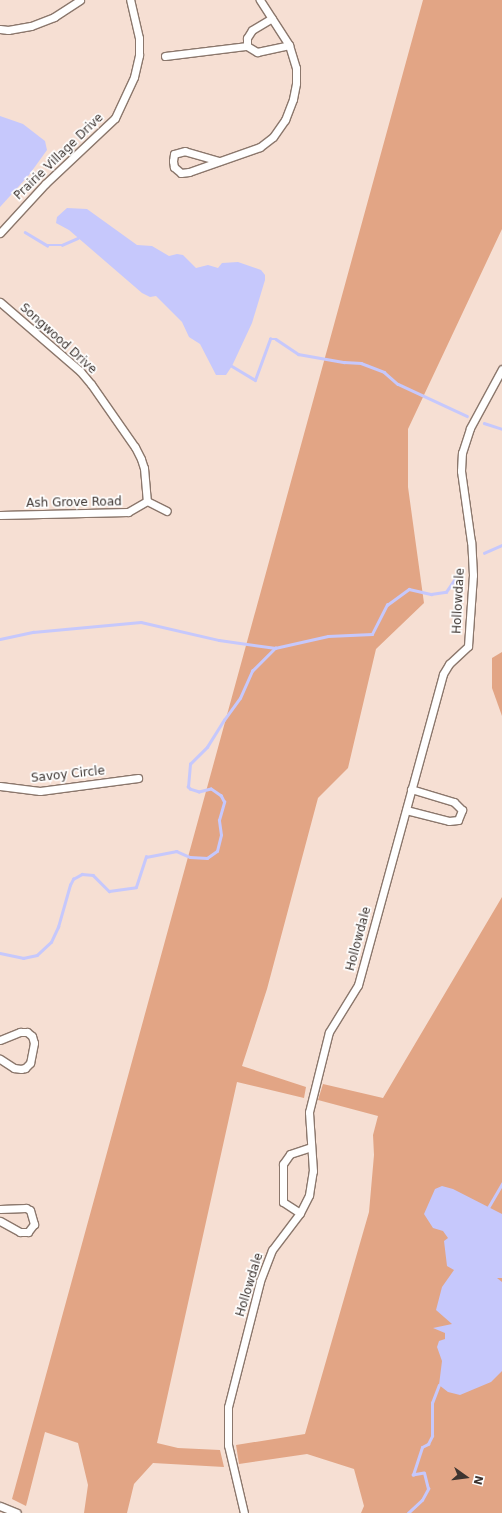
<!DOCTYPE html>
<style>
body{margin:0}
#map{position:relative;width:502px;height:1513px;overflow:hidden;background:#f6dfd3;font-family:"DejaVu Sans",sans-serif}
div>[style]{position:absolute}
.green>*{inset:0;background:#e2a585}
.water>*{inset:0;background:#c6c8fc}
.stream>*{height:2.5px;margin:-1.25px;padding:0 1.25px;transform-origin:1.25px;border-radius:1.25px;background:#c6c8fc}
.roads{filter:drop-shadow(1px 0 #8b776c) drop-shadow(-1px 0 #8b776c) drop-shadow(0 1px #8b776c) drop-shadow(0 -1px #8b776c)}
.street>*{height:7px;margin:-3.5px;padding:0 3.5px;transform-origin:3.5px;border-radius:3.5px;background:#fff}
span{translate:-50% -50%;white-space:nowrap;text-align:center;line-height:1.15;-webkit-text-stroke:3.5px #fff;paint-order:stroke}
.street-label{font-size:12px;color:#3d3430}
.north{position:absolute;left:446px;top:1457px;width:40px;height:40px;-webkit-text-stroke:3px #fff;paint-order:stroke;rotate:104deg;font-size:11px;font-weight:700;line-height:16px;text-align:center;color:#3d3430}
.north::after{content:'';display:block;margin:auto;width:14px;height:18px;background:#3d3430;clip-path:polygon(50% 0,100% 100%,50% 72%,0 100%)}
</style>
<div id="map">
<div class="green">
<i style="clip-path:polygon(423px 0,502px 0,502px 229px,408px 429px,408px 487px,424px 603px,376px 649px,348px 768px,318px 798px,267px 989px,242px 1066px,306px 1087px,304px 1098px,237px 1082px,157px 1443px,178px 1448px,220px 1450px,224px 1467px,153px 1463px,134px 1484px,127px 1513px,84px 1513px,88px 1485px,78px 1443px,45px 1432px,26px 1506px,12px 1499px)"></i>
<i style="clip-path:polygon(502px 652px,502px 716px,492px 688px,492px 658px)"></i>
<i style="clip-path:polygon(502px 897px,502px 1513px,361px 1513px,364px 1506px,354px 1469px,307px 1454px,239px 1464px,236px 1445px,305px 1434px,369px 1212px,374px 1155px,373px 1135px,378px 1116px,318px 1100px,323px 1084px,383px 1098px)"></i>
</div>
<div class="water">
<i style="clip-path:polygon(0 116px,23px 124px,45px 141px,47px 150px,29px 175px,0 207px)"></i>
<i style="clip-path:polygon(67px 208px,87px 209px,137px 245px,152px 246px,169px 256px,177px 254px,183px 255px,196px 268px,208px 265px,218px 268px,222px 263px,238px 262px,261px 270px,265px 275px,265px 280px,252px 323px,232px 366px,226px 375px,216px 375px,200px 344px,189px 337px,182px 322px,156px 296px,150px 297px,142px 293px,69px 230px,56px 223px,57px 217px)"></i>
<i style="clip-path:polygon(442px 1186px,453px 1189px,502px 1214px,502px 1278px,497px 1278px,502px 1282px,502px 1371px,491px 1382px,460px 1395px,448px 1392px,439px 1385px,442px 1361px,437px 1347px,439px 1341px,445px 1339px,445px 1333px,433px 1328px,452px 1324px,436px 1310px,442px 1287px,454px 1270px,447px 1266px,444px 1241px,448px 1238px,443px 1231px,433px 1228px,424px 1214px,435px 1189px)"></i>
</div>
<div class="stream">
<i style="left:25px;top:232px;width:26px;rotate:31deg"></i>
<i style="left:47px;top:245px;width:15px"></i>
<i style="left:62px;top:245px;width:17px;rotate:-24deg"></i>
<i style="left:232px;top:366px;width:27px;rotate:31deg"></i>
<i style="left:255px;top:380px;width:44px;rotate:-69.9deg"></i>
<i style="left:270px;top:339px;width:6px"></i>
<i style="left:276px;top:339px;width:27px;rotate:34deg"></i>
<i style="left:298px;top:354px;width:47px;rotate:9.9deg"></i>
<i style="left:344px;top:362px;width:17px;rotate:3deg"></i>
<i style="left:361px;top:363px;width:25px;rotate:21deg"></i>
<i style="left:384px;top:372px;width:18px;rotate:41deg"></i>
<i style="left:398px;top:384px;width:76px;rotate:24.9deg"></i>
<i style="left:484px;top:423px;width:19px;rotate:18deg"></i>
<i style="left:484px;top:553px;width:20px;rotate:-24deg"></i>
<i style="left:0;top:639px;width:34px;rotate:-12deg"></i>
<i style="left:33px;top:632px;width:108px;rotate:-5.3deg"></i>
<i style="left:141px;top:622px;width:80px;rotate:13deg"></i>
<i style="left:219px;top:640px;width:57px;rotate:8.1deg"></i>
<i style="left:275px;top:648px;width:54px;rotate:-12.8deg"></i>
<i style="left:328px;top:636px;width:44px;rotate:-2.6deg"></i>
<i style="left:372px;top:634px;width:33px;rotate:-63deg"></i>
<i style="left:387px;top:605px;width:27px;rotate:-36deg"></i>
<i style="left:409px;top:589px;width:23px;rotate:13deg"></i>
<i style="left:431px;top:594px;width:15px;rotate:-8deg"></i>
<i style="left:446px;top:592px;width:14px;rotate:-56deg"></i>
<i style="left:454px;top:580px;width:9px;rotate:-36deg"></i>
<i style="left:0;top:953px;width:24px;rotate:12deg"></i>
<i style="left:23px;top:958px;width:14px;rotate:-12deg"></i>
<i style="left:37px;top:955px;width:19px;rotate:-43deg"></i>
<i style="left:51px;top:942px;width:17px;rotate:-65deg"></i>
<i style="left:58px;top:927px;width:44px;rotate:-74.1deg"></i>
<i style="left:70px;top:885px;width:7px;rotate:-63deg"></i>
<i style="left:73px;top:879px;width:10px;rotate:-29deg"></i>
<i style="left:82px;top:874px;width:11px;rotate:5deg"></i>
<i style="left:93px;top:875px;width:23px;rotate:45deg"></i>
<i style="left:109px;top:891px;width:27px;rotate:-8deg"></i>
<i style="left:136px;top:887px;width:32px;rotate:-72deg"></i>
<i style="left:146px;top:857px;width:31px;rotate:-11deg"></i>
<i style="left:176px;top:851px;width:15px;rotate:23deg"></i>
<i style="left:190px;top:857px;width:17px;rotate:3deg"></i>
<i style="left:207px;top:858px;width:12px;rotate:-35deg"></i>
<i style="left:217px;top:851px;width:16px;rotate:-76deg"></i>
<i style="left:221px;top:835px;width:15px;rotate:-98deg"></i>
<i style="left:219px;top:820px;width:19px;rotate:-74deg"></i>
<i style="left:224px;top:802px;width:7px;rotate:-117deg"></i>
<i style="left:221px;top:796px;width:12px;rotate:-145deg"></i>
<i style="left:211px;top:789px;width:12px;rotate:166deg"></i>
<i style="left:199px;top:792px;width:9px;rotate:-162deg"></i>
<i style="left:190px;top:789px;width:3px;rotate:-135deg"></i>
<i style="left:188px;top:787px;width:23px;rotate:-85deg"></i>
<i style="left:190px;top:764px;width:24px;rotate:-45deg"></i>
<i style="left:207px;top:747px;width:32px;rotate:-58deg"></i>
<i style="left:224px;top:720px;width:27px;rotate:-54deg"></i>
<i style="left:240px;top:698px;width:30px;rotate:-66deg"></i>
<i style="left:252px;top:671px;width:33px;rotate:-45deg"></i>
<i style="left:488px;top:1208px;width:28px;rotate:-60deg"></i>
<i style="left:408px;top:1513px;width:19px;rotate:-43deg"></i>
<i style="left:422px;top:1500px;width:13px;rotate:-61deg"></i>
<i style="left:428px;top:1489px;width:16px;rotate:-104deg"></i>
<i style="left:424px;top:1473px;width:11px;rotate:170deg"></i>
<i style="left:413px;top:1475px;width:29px;rotate:-72deg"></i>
<i style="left:422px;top:1447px;width:7px;rotate:-27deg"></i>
<i style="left:428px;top:1444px;width:9px;rotate:-63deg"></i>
<i style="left:432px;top:1436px;width:33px;rotate:-90deg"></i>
<i style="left:432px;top:1403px;width:19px;rotate:-69deg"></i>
</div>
<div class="roads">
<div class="street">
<i style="left:0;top:29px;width:8px;rotate:7deg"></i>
<i style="left:8px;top:30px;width:23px;rotate:-10deg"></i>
<i style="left:31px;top:26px;width:25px;rotate:-21deg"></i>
<i style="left:54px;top:17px;width:31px;rotate:-33deg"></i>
<i style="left:247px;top:46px;width:8px;rotate:-90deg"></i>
<i style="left:247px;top:38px;width:9px;rotate:-58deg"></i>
<i style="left:252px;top:30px;width:23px;rotate:-31deg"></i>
<i style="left:165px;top:56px;width:83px;rotate:-7deg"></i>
<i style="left:247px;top:46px;width:12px;rotate:31deg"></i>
<i style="left:257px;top:52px;width:33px;rotate:-12deg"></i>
<i style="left:219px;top:161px;width:35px;rotate:-164deg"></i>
<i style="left:185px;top:151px;width:11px;rotate:165deg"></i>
<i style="left:174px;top:154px;width:7px;rotate:98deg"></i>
<i style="left:173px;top:161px;width:6px;rotate:81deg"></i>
<i style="left:174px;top:167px;width:9px;rotate:41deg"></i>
<i style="left:181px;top:173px;width:8px;rotate:-7deg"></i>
<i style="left:189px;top:172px;width:75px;rotate:-19.4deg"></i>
<i style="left:260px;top:147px;width:16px;rotate:-38deg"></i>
<i style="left:273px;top:137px;width:21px;rotate:-55deg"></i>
<i style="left:285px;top:120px;width:22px;rotate:-69deg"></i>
<i style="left:293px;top:99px;width:16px;rotate:-79deg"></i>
<i style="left:296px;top:83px;width:15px;rotate:-90deg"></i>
<i style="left:296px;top:68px;width:24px;rotate:-107deg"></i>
<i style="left:289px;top:45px;width:54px;rotate:-122.8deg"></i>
<i style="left:0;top:233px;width:67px;rotate:-47.4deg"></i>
<i style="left:45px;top:184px;width:96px;rotate:-43.3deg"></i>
<i style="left:115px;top:118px;width:45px;rotate:-65.1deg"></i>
<i style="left:134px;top:77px;width:23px;rotate:-77deg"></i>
<i style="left:139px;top:55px;width:17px;rotate:-90deg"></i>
<i style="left:139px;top:38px;width:39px;rotate:-103deg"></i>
<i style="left:0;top:302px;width:106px;rotate:40.8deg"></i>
<i style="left:80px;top:371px;width:17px;rotate:50deg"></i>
<i style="left:91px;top:384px;width:77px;rotate:55.1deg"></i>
<i style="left:135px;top:447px;width:13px;rotate:63deg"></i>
<i style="left:141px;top:459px;width:9px;rotate:72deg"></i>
<i style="left:144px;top:468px;width:33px;rotate:85deg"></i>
<i style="left:0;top:515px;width:128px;rotate:-1.3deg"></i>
<i style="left:128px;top:512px;width:22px;rotate:-30deg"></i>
<i style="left:147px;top:501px;width:22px;rotate:27deg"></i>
<i style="left:0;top:786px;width:40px;rotate:7.1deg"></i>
<i style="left:40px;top:791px;width:99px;rotate:-7.6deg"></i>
<i style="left:406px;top:810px;width:44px;rotate:14.3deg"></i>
<i style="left:449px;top:821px;width:9px;rotate:-6deg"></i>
<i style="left:458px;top:820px;width:11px;rotate:-68deg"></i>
<i style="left:462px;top:810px;width:11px;rotate:-135deg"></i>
<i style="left:454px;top:802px;width:45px;rotate:-163.2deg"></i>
<i style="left:0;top:1040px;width:22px;rotate:-22deg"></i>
<i style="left:20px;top:1032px;width:7px"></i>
<i style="left:27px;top:1032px;width:6px;rotate:39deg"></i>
<i style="left:32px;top:1036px;width:7px;rotate:74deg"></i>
<i style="left:34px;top:1043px;width:20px;rotate:101deg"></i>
<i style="left:30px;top:1063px;width:7px;rotate:135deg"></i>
<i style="left:25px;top:1068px;width:4px;rotate:166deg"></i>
<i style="left:21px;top:1069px;width:7px;rotate:-172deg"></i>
<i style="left:14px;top:1068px;width:17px;rotate:-147deg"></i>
<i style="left:0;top:1209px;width:26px;rotate:-2deg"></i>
<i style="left:26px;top:1208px;width:4px;rotate:27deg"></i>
<i style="left:30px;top:1210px;width:15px;rotate:74deg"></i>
<i style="left:34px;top:1224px;width:10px;rotate:127deg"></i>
<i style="left:28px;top:1232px;width:8px;rotate:180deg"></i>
<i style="left:20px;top:1232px;width:23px;rotate:-151deg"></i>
<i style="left:300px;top:1213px;width:20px;rotate:-147deg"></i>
<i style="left:283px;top:1202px;width:38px;rotate:-90deg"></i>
<i style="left:283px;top:1164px;width:12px;rotate:-55deg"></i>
<i style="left:290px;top:1154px;width:22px;rotate:-18deg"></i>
<i style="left:0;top:1506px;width:18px;rotate:22deg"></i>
<i style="left:244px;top:1513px;width:70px;rotate:-103.2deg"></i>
<i style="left:228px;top:1445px;width:38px;rotate:-90deg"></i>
<i style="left:228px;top:1407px;width:130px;rotate:-75.7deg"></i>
<i style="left:260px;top:1281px;width:33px;rotate:-69deg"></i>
<i style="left:272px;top:1250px;width:46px;rotate:-52.9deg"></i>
<i style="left:300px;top:1213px;width:20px;rotate:-63deg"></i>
<i style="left:309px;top:1195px;width:24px;rotate:-81deg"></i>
<i style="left:313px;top:1171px;width:59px;rotate:-93.9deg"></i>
<i style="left:309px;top:1112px;width:82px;rotate:-76deg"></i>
<i style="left:329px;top:1032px;width:55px;rotate:-58.3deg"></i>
<i style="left:358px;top:985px;width:322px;rotate:-74.7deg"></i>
<i style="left:443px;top:674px;width:12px;rotate:-59deg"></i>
<i style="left:449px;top:664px;width:26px;rotate:-43deg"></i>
<i style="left:468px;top:646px;width:71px;rotate:-86deg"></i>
<i style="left:473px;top:575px;width:33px;rotate:-93deg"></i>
<i style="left:471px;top:542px;width:72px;rotate:-98deg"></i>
<i style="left:461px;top:471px;width:18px;rotate:-87deg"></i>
<i style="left:462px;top:453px;width:26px;rotate:-72deg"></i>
<i style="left:470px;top:428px;width:67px;rotate:-61.5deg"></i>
</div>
</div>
<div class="street-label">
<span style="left:59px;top:157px;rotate:-44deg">Prairie Village Drive</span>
<span style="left:58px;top:339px;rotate:42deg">Songwood Drive</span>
<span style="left:74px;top:503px;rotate:-1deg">Ash Grove Road</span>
<span style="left:459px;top:601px;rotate:-87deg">Hollowdale</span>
<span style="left:68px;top:775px;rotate:-6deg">Savoy Circle</span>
<span style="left:359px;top:939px;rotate:-75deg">Hollowdale</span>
<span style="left:250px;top:1285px;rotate:-73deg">Hollowdale</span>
</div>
<div class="north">N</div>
</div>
